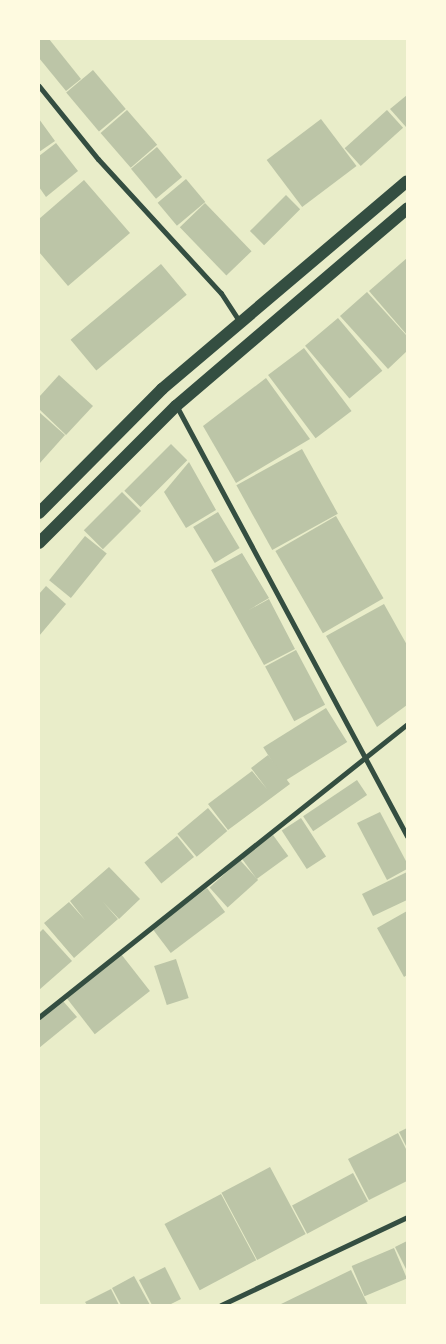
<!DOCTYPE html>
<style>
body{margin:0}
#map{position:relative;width:446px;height:1344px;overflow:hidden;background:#e9edc9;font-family:Montserrat,sans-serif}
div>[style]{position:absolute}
.building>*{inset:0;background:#bcc5a7;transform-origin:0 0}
.minor>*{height:5px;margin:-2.5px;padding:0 2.5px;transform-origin:2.5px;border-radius:2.5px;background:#344e41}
.primary>*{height:12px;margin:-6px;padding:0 6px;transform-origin:6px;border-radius:6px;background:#344e41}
span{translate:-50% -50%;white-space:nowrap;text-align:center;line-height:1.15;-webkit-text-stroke:5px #fefae0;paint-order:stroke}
.frame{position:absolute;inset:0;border:40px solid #fefae0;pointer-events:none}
</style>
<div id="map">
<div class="building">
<i style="clip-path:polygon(39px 39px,49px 39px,81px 79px,66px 91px,39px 58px)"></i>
<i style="left:93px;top:70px;width:51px;height:35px;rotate:50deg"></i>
<i style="clip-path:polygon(407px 95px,407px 126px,406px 127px,390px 109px)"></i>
<i style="left:127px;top:110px;width:46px;height:35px;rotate:49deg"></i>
<i style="left:387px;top:110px;width:24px;height:57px;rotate:48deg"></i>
<i style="clip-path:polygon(39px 119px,55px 141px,39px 152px)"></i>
<i style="left:321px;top:119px;width:59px;height:68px;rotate:53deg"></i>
<i style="clip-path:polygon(56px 143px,78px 171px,46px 197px,39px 187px,39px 156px)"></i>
<i style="left:157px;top:147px;width:39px;height:34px;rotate:50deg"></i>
<i style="left:186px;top:179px;width:30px;height:37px;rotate:50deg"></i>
<i style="clip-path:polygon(84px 180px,130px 233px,68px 286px,39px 252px,39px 219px)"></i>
<i style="left:286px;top:195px;width:20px;height:51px;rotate:45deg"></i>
<i style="left:205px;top:203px;width:67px;height:35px;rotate:46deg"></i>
<i style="clip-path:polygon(407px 258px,407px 335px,369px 291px)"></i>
<i style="left:161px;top:264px;width:40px;height:118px;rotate:50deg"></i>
<i style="clip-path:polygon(367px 292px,407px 336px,407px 351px,388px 369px,340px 316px)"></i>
<i style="left:338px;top:318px;width:69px;height:43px;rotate:50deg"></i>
<i style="left:304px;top:348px;width:79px;height:45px;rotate:53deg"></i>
<i style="clip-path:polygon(59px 375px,93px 406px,66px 435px,39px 409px,39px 397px)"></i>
<i style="clip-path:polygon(266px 378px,310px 439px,236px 483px,203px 426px)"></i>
<i style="clip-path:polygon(39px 412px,65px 435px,39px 464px)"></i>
<i style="left:171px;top:444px;width:23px;height:66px;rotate:45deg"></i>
<i style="left:302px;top:449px;width:74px;height:75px;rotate:61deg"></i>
<i style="clip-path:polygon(189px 462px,216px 510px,186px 528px,164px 492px)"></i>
<i style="left:122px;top:492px;width:27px;height:54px;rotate:45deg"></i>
<i style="left:218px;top:512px;width:42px;height:29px;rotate:59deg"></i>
<i style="left:336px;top:516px;width:95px;height:70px;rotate:60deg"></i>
<i style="left:85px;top:536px;width:28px;height:57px;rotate:39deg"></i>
<i style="clip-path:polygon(242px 553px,269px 598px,247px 611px,269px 599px,295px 649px,264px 665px,211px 570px)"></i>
<i style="clip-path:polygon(46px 586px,66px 604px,39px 636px,39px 594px)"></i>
<i style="clip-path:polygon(384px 604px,407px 645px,407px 705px,377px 727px,326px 636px)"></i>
<i style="left:296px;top:650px;width:62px;height:35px;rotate:62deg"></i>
<i style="left:326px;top:708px;width:40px;height:74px;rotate:58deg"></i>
<i style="clip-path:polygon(268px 755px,290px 784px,228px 830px,208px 804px,252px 771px,267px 789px,251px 768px)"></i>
<i style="left:357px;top:780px;width:18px;height:65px;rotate:56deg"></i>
<i style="left:208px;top:808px;width:30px;height:40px;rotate:50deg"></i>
<i style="clip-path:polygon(380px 812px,407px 863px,407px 869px,387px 880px,357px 823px)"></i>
<i style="left:301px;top:818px;width:46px;height:23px;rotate:57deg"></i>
<i style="left:273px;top:835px;width:26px;height:39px;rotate:54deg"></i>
<i style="left:177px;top:836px;width:27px;height:42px;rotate:51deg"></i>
<i style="left:240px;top:860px;width:27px;height:41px;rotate:48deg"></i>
<i style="clip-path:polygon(109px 867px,140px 899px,119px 919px,103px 902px,118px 919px,74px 958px,44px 923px,69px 902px,85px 920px,70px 901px)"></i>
<i style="clip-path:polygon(407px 872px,407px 900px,373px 916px,362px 894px)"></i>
<i style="left:207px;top:888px;width:30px;height:68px;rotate:53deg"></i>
<i style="clip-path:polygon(407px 911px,407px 975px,404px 977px,377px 928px)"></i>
<i style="clip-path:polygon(43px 929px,72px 961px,39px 990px,39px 933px)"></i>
<i style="left:121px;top:954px;width:47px;height:70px;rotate:52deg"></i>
<i style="left:176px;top:959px;width:41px;height:23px;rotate:72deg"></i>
<i style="clip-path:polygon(63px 1001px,77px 1017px,39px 1048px,39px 1020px)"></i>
<i style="clip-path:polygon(407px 1128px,407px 1148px,399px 1132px)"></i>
<i style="clip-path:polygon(398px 1133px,407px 1151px,407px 1181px,369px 1200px,348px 1159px)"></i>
<i style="left:270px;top:1167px;width:76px;height:55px;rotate:62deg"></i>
<i style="left:353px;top:1173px;width:32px;height:69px;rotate:62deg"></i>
<i style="left:221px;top:1194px;width:75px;height:64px;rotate:62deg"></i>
<i style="clip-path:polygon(407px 1241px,407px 1271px,395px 1247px)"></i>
<i style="left:394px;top:1248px;width:33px;height:46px;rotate:67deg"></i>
<i style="clip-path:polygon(165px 1267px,181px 1299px,169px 1305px,152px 1305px,139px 1280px)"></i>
<i style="clip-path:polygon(351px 1270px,368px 1305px,279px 1305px)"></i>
<i style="clip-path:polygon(134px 1276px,150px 1305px,121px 1305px,112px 1288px)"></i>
<i style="clip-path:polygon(111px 1289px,119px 1305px,87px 1305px,85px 1302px)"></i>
</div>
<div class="minor">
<i style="left:39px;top:86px;width:94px;rotate:51.1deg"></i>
<i style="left:98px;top:159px;width:182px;rotate:47.5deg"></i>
<i style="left:221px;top:293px;width:33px;rotate:57deg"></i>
<i style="left:177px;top:407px;width:487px;rotate:61.8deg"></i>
<i style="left:39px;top:1017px;width:470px;rotate:-38.5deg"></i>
<i style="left:221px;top:1305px;width:206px;rotate:-25.3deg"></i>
</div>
<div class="primary">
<i style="left:39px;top:513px;width:175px;rotate:-45.2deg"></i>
<i style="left:162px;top:389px;width:321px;rotate:-40.3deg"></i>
<i style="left:39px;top:543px;width:194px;rotate:-45deg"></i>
<i style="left:176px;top:406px;width:304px;rotate:-40.5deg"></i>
</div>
<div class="frame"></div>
</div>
